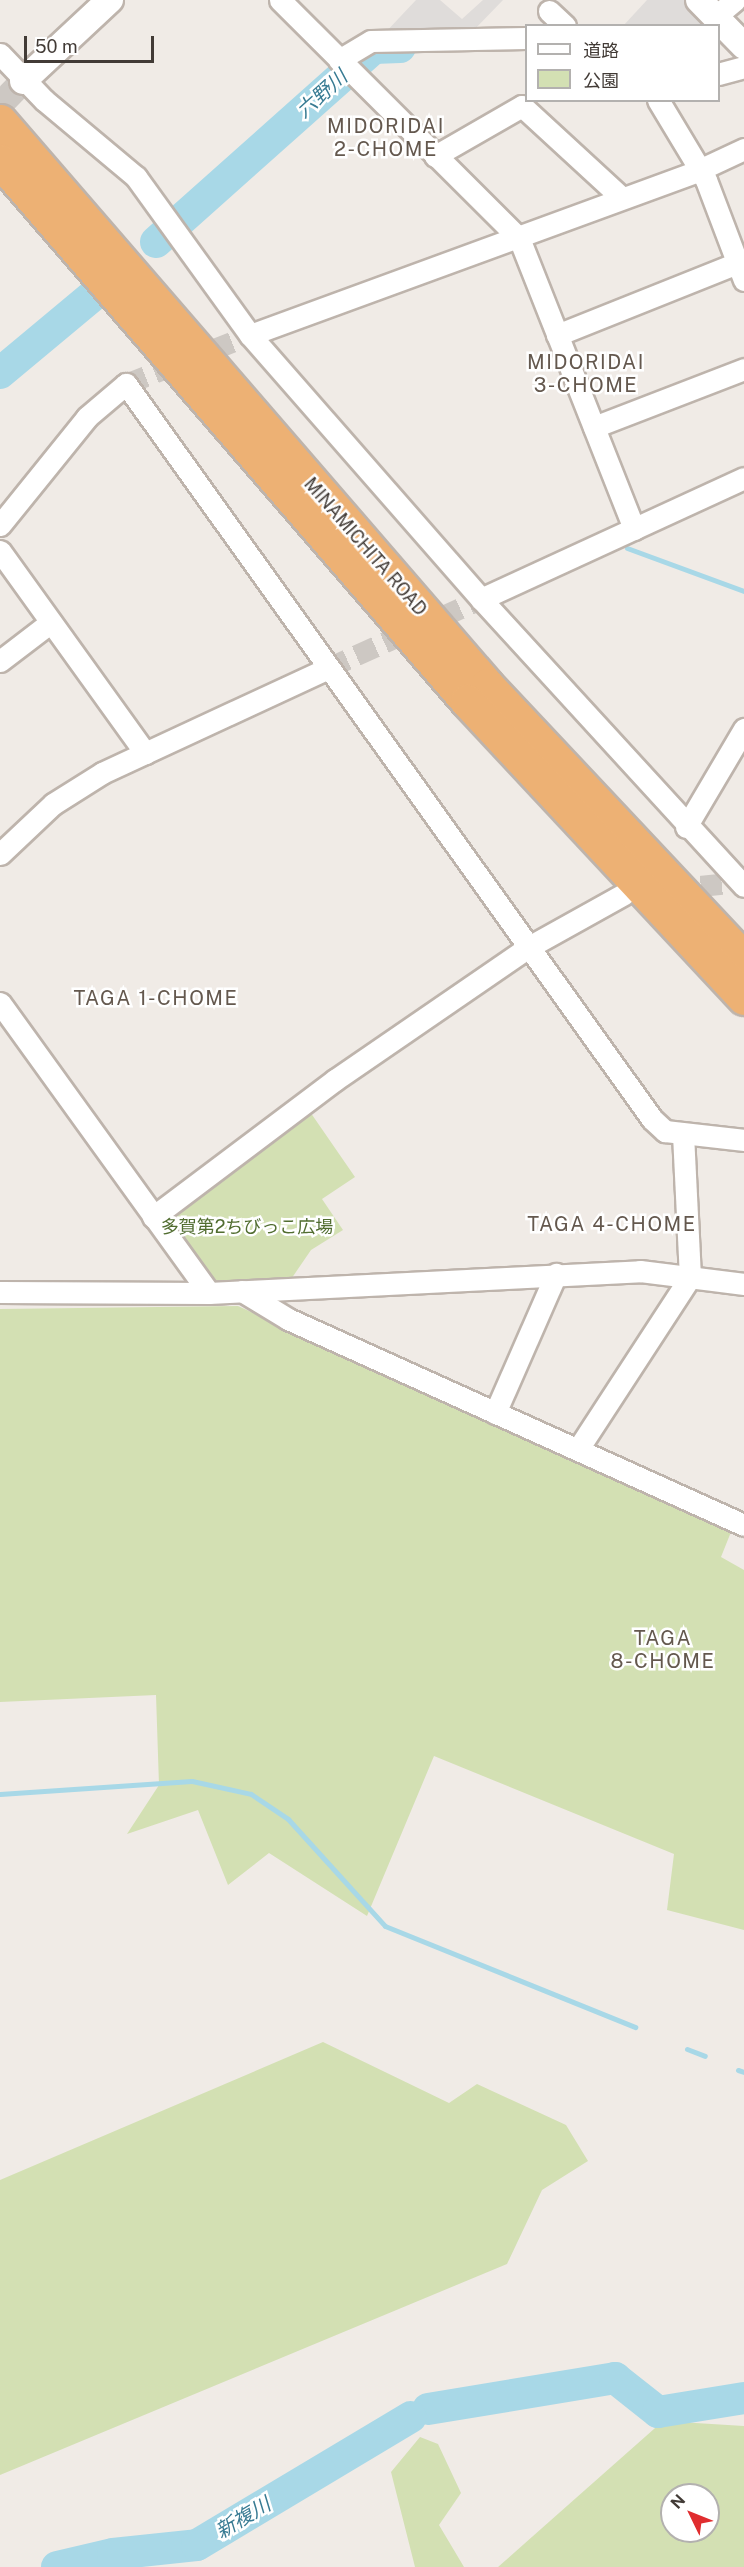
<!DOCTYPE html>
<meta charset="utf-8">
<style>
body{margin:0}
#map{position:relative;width:744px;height:2567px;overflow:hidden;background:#f0ebe6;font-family:"Public Sans","Noto Sans JP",sans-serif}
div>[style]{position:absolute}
.green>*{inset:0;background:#d3e0b3}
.parking>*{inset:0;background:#dfdcda}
.stream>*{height:5px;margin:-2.5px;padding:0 2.5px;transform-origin:2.5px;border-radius:2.5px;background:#a8d8e7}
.river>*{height:32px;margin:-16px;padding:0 16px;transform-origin:16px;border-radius:16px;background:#a8d8e7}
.minor-tunnel>*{height:21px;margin-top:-10.5px;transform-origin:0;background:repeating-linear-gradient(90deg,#cdc8c3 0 21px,transparent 0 31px)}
.tertiary-tunnel>*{height:26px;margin-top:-13px;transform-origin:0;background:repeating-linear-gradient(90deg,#cdc8c3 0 26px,transparent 0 39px)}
.roads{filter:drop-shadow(2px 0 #beb4ac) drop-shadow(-2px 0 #beb4ac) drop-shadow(0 2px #beb4ac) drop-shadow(0 -2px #beb4ac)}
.minor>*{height:21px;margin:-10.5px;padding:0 10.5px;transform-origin:10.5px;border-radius:10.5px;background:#fff}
.tertiary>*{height:26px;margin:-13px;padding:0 13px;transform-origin:13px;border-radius:13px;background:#fff}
.motorway>*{height:33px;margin:-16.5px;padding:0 16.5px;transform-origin:16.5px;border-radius:16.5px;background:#edb174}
span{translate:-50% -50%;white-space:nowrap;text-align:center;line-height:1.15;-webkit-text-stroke:5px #fff;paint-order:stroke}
.street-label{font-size:18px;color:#423b36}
.park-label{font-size:18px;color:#516d30}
.water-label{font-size:20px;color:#387b93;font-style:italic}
.neighbourhood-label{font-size:20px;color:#64584e;letter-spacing:1.5px}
.legend{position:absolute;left:525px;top:24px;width:195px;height:78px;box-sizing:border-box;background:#fff;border:2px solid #b3b1af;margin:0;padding:8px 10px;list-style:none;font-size:18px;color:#423b36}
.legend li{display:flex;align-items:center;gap:12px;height:30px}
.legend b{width:30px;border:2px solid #b3b1af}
.north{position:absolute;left:660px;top:2483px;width:60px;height:60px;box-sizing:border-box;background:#fff;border:2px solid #b3b1af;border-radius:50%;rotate:313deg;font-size:16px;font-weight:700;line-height:24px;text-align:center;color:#423b36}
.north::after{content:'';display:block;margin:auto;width:21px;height:27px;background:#e02d2f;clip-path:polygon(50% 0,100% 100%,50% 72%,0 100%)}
.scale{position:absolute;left:24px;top:36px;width:130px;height:27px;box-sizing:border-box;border:3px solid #423b36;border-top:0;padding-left:8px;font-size:18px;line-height:21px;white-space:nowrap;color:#423b36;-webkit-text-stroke:4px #fff;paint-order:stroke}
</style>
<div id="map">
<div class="green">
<i style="clip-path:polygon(306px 1106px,355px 1177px,322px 1199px,343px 1230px,311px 1250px,285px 1288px,209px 1293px,153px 1217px)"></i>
<i style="clip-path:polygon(238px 1306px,731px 1532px,721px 1557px,744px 1570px,744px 1930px,667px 1910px,674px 1854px,434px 1756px,367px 1916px,269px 1853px,228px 1885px,198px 1810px,127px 1834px,159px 1785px,156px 1695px,0 1702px,0 1309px)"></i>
<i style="clip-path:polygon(323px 2042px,449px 2103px,477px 2084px,566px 2125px,588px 2161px,542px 2190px,507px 2264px,0 2475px,0 2180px)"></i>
<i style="clip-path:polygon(evenodd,663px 2421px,744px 2426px,744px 2567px,498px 2567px,663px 2421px,672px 2495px,708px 2495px,708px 2531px,672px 2531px,672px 2495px)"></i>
<i style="clip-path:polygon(420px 2437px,438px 2444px,461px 2493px,439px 2525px,464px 2567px,415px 2567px,391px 2472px)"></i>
</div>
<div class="parking">
<i style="clip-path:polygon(416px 0,440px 0,462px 19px,483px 0,503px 0,473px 31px,383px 35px)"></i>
<i style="clip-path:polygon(647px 0,687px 0,712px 25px,623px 26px)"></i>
</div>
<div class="stream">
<i style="left:627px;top:548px;width:125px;rotate:20.2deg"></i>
<i style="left:0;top:1794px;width:192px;rotate:-3.9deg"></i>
<i style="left:192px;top:1781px;width:60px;rotate:12.4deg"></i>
<i style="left:251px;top:1794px;width:45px;rotate:34deg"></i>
<i style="left:288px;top:1819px;width:144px;rotate:47.8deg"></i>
<i style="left:385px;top:1926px;width:270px;rotate:22deg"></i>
<i style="left:687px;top:2049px;width:19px;rotate:21deg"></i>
<i style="left:738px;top:2070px;width:6px;rotate:18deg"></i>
</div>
<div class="river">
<i style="left:156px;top:242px;width:292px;rotate:-41.7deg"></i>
<i style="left:374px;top:48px;width:26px;rotate:-2deg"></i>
<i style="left:0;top:373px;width:164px;rotate:-39.8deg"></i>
<i style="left:428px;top:2409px;width:190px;rotate:-9.4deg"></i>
<i style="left:615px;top:2378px;width:55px;rotate:38.3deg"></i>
<i style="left:658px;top:2412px;width:87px;rotate:-9.2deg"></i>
<i style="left:57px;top:2567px;width:57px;rotate:-13.1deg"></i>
<i style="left:113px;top:2554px;width:84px;rotate:-6.1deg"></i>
<i style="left:197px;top:2545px;width:249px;rotate:-30.9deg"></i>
</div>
<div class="minor-tunnel">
<i style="left:126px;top:384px;width:133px;rotate:-21.6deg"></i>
<i style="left:328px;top:668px;width:168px;rotate:-24.3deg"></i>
<i style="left:670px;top:889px;width:70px;rotate:-5.7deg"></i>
</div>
<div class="tertiary-tunnel">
<i style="left:0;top:105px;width:33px;rotate:-46deg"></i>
</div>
<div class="roads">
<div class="minor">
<i style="left:280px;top:0;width:337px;rotate:44.9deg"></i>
<i style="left:519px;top:238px;width:313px;rotate:68.4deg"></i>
<i style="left:549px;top:11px;width:22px;rotate:43deg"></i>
<i style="left:716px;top:16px;width:25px;rotate:-40deg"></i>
<i style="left:0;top:54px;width:64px;rotate:46.3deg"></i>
<i style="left:44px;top:100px;width:120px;rotate:39.9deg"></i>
<i style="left:136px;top:177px;width:195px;rotate:54.2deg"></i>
<i style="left:250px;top:335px;width:351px;rotate:48.8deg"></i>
<i style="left:481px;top:599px;width:389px;rotate:47.5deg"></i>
<i style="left:339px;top:60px;width:37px;rotate:-31deg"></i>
<i style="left:371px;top:41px;width:155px;rotate:-1.1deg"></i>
<i style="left:718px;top:74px;width:27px;rotate:-15deg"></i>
<i style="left:658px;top:100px;width:93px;rotate:59deg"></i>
<i style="left:706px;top:180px;width:107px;rotate:69.2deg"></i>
<i style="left:435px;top:156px;width:100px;rotate:-29.9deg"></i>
<i style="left:522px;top:106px;width:134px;rotate:42.6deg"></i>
<i style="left:250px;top:335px;width:476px;rotate:-20.1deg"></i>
<i style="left:697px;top:171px;width:52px;rotate:-25.1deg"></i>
<i style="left:557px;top:335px;width:194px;rotate:-21.8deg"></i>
<i style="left:594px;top:427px;width:161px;rotate:-21.1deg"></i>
<i style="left:0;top:525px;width:139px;rotate:-51.1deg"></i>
<i style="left:87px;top:417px;width:51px;rotate:-40.2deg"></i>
<i style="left:126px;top:384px;width:904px;rotate:54.41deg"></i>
<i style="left:652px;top:1119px;width:18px;rotate:43deg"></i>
<i style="left:665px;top:1131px;width:80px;rotate:6.5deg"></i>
<i style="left:0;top:551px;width:249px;rotate:54.3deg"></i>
<i style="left:481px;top:599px;width:289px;rotate:-24.7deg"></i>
<i style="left:0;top:661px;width:64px;rotate:-37.4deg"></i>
<i style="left:686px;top:827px;width:114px;rotate:-59.4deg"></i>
<i style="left:0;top:854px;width:73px;rotate:-43.3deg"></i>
<i style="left:53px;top:804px;width:58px;rotate:-32.3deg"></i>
<i style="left:102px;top:773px;width:249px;rotate:-24.9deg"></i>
<i style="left:0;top:1003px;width:357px;rotate:54.2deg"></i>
<i style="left:153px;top:1217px;width:228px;rotate:-37deg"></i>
<i style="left:335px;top:1080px;width:233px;rotate:-34.5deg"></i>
<i style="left:527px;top:948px;width:111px;rotate:-29.1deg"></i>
<i style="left:242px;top:1291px;width:54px;rotate:31.3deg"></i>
<i style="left:288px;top:1319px;width:500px;rotate:24.31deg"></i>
<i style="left:0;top:1292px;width:209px;rotate:0.3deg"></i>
<i style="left:209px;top:1293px;width:432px;rotate:-2.9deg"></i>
<i style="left:640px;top:1271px;width:105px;rotate:7.1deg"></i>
<i style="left:495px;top:1413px;width:152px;rotate:-66.3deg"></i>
<i style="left:578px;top:1449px;width:205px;rotate:-56.9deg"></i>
<i style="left:690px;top:1277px;width:143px;rotate:-92.8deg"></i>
</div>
<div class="tertiary">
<i style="left:699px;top:0;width:64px;rotate:45.6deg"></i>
<i style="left:23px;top:81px;width:119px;rotate:-43deg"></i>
</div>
<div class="motorway">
<i style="left:0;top:121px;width:745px;rotate:49.19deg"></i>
<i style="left:487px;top:685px;width:376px;rotate:46.8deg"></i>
<i style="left:0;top:161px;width:714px;rotate:49.15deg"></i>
<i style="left:467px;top:701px;width:406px;rotate:47deg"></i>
</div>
</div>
<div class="street-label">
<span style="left:365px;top:547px;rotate:49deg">MINAMICHITA ROAD</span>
</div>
<div class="park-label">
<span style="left:247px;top:1227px">多賀第2ちびっこ広場</span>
</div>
<div class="water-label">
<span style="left:322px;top:94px;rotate:-42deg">六野川</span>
<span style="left:243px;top:2518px;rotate:-31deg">新複川</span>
</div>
<div class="neighbourhood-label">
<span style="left:386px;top:138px">MIDORIDAI<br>2-CHOME</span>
<span style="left:586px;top:374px">MIDORIDAI<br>3-CHOME</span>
<span style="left:156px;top:998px">TAGA 1-CHOME</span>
<span style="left:612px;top:1224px">TAGA 4-CHOME</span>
<span style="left:663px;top:1650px">TAGA<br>8-CHOME</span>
</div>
<ul class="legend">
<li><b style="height:8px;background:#fff"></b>道路</li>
<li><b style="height:16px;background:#d3e0b3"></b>公園</li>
</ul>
<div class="north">N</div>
<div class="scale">50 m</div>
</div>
